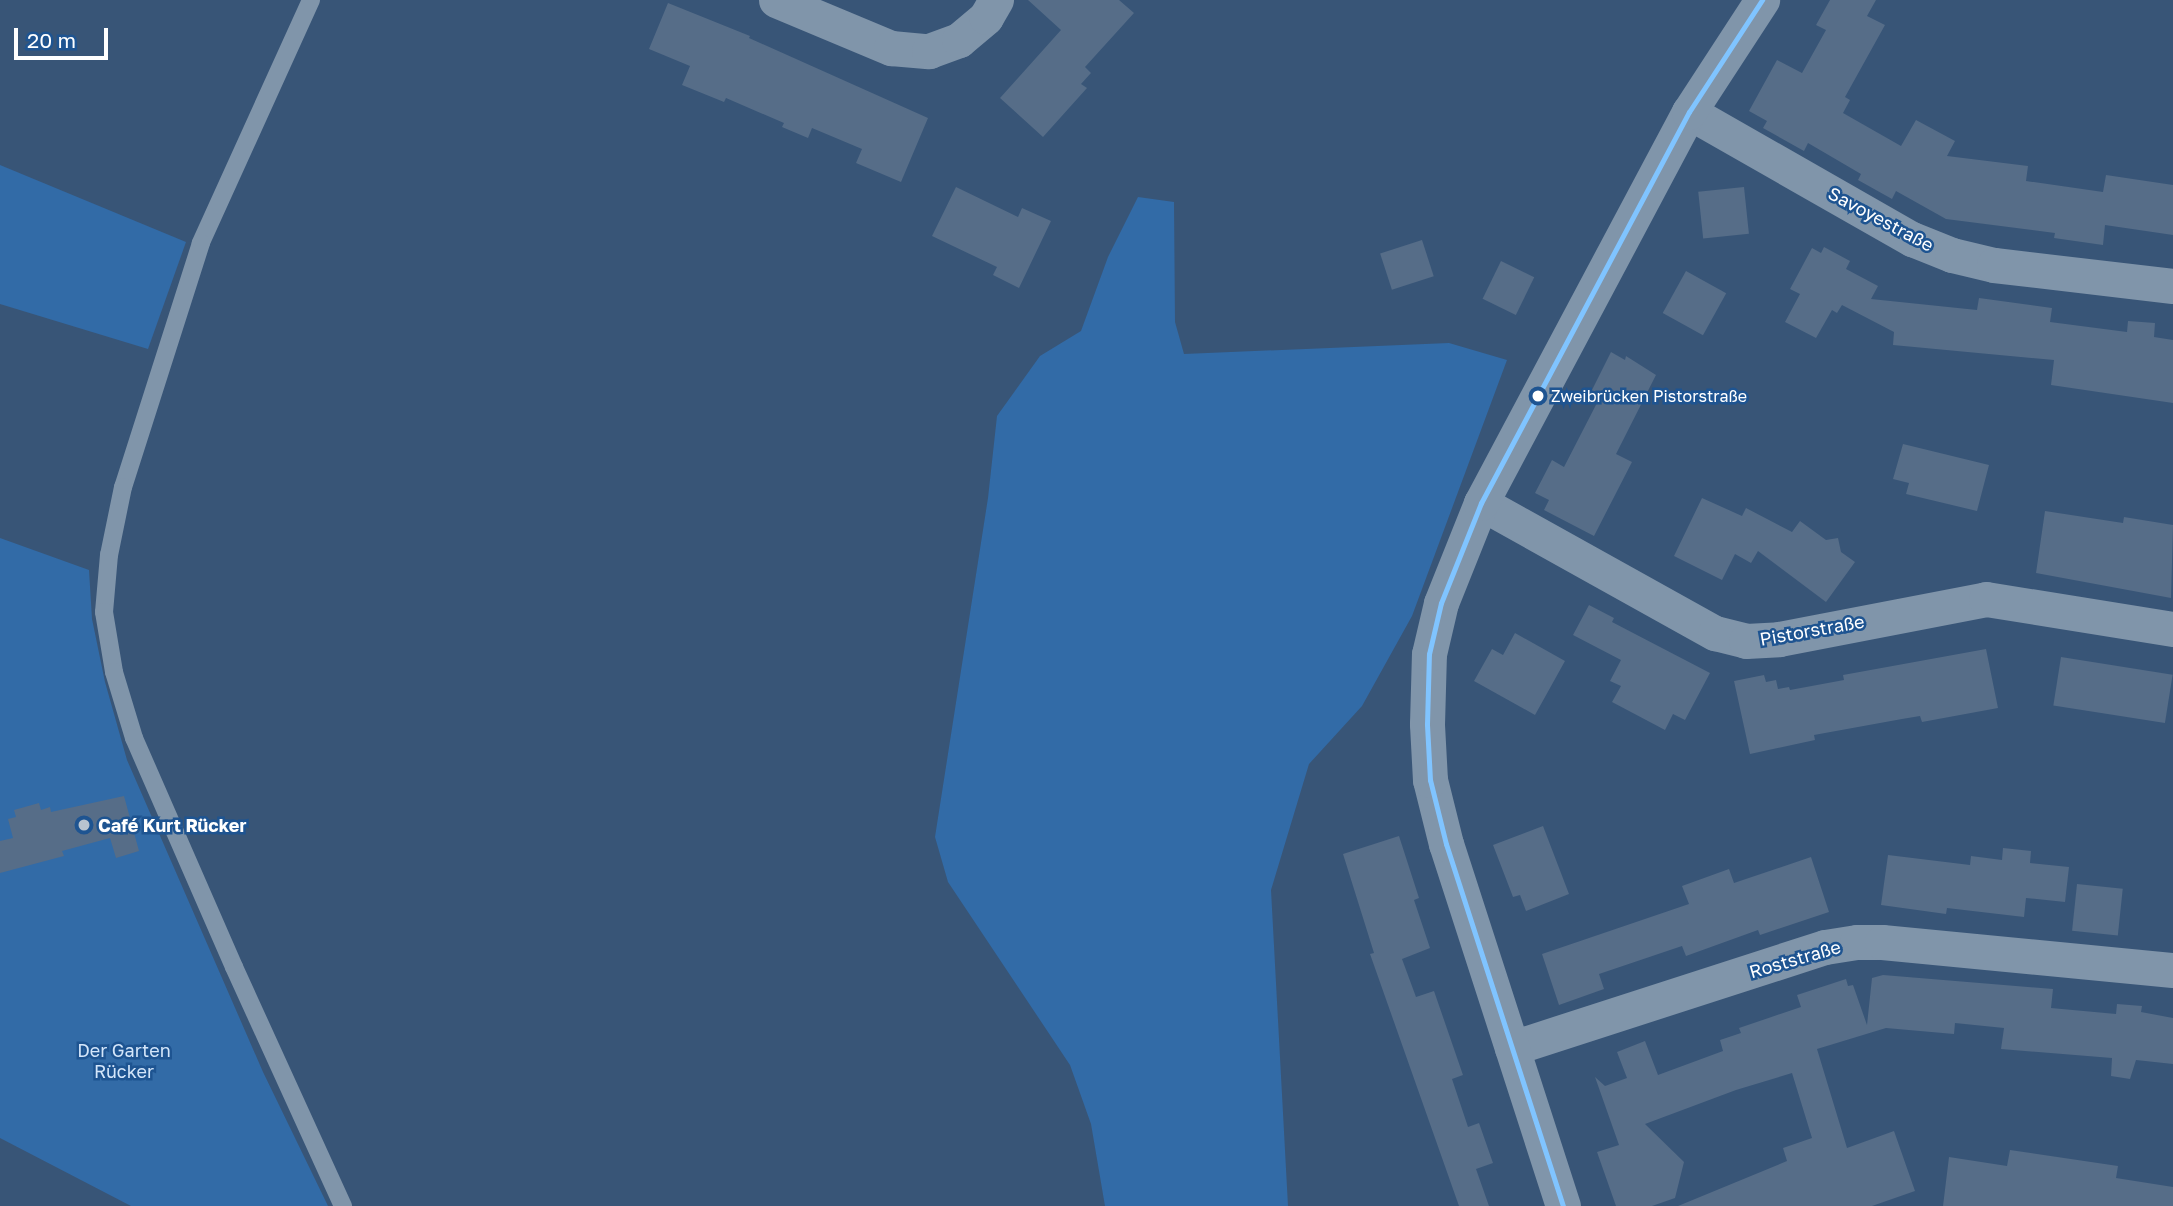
<!DOCTYPE html>
<meta charset="utf-8">
<style>
body{margin:0}
#map{position:relative;width:2173px;height:1206px;overflow:hidden;background:#385577;font-family:"Golos Text",sans-serif}
div>[style]{position:absolute}
.green>*{inset:0;background:#326ba7}
.building>*{inset:0;background:#566d88;transform-origin:0 0}
.service>*{height:18px;margin:-9px;padding:0 9px;transform-origin:9px;border-radius:9px;background:#8095aa}
.minor>*{height:35px;margin:-17.5px;padding:0 17.5px;transform-origin:17.5px;border-radius:17.5px;background:#8095aa}
.bus-1>*{height:5px;margin:-2.5px;padding:0 2.5px;transform-origin:2.5px;border-radius:2.5px;background:#80c4ff}
.dots>*{width:19px;height:19px;translate:-50% -50%;box-sizing:border-box;border:4px solid #1e5491;border-radius:50%}
span{translate:-50% -50%;white-space:nowrap;text-align:center;line-height:1.15;-webkit-text-stroke:5px #1e5491;paint-order:stroke}
.bus-label{font-size:16px;color:#fff}
.left{translate:0 -50%;text-align:left}
.street-label{font-size:18px;color:#fff}
.poi-label{font-size:18px;color:#fff;font-weight:700}
.park-label{font-size:18px;color:#d4e6fa}
.scale{position:absolute;left:14px;top:28px;width:94px;height:32px;box-sizing:border-box;border:4px solid #fff;border-top:0;padding-left:9px;font-size:21px;line-height:24px;white-space:nowrap;color:#fff;-webkit-text-stroke:5px #1e5491;paint-order:stroke}
</style>
<div id="map">
<div class="green">
<i style="clip-path:polygon(0 165px,186px 242px,148px 349px,0 304px)"></i>
<i style="clip-path:polygon(1138px 197px,1174px 202px,1175px 322px,1184px 354px,1449px 343px,1507px 360px,1412px 616px,1362px 706px,1309px 764px,1271px 890px,1288px 1206px,1105px 1206px,1091px 1124px,1070px 1065px,948px 882px,935px 837px,988px 498px,997px 416px,1040px 356px,1081px 331px,1108px 257px)"></i>
<i style="clip-path:polygon(0 538px,89px 570px,92px 619px,105px 682px,127px 760px,263px 1072px,328px 1206px,131px 1206px,0 1138px)"></i>
</div>
<div class="building">
<i style="clip-path:polygon(1028px 0,1119px 0,1134px 13px,1085px 67px,1091px 73px,1081px 84px,1087px 88px,1043px 137px,1000px 98px,1061px 30px)"></i>
<i style="clip-path:polygon(1830px 0,1876px 0,1867px 16px,1885px 25px,1845px 97px,1850px 100px,1843px 113px,1901px 146px,1916px 120px,1955px 141px,1947px 156px,2028px 166px,2026px 181px,2103px 192px,2106px 175px,2173px 185px,2173px 235px,2105px 225px,2103px 245px,2054px 238px,2055px 233px,1946px 219px,1896px 191px,1892px 199px,1858px 180px,1861px 174px,1808px 143px,1804px 151px,1763px 128px,1767px 121px,1749px 111px,1777px 60px,1802px 73px,1826px 30px,1816px 25px)"></i>
<i style="clip-path:polygon(668px 3px,750px 36px,749px 38px,928px 118px,901px 182px,856px 163px,862px 149px,812px 128px,808px 138px,782px 127px,784px 123px,726px 98px,724px 102px,682px 85px,690px 66px,649px 49px)"></i>
<i style="clip-path:polygon(956px 187px,1018px 217px,1022px 208px,1051px 221px,1019px 288px,993px 275px,997px 267px,932px 236px)"></i>
<i style="left:1744px;top:187px;width:47px;height:46px;rotate:84deg"></i>
<i style="left:1422px;top:240px;width:38px;height:44px;rotate:72deg"></i>
<i style="clip-path:polygon(1824px 247px,1850px 261px,1846px 269px,1878px 286px,1871px 299px,1977px 310px,1979px 298px,2052px 308px,2050px 322px,2127px 332px,2128px 321px,2155px 323px,2154px 337px,2173px 340px,2173px 403px,2051px 385px,2054px 360px,1893px 345px,1894px 332px,1842px 305px,1837px 313px,1832px 310px,1816px 338px,1785px 322px,1800px 294px,1790px 289px,1812px 248px,1821px 253px)"></i>
<i style="left:1501px;top:261px;width:37px;height:42px;rotate:26deg"></i>
<i style="left:1686px;top:271px;width:46px;height:48px;rotate:29deg"></i>
<i style="clip-path:polygon(1611px 352px,1625px 360px,1626px 356px,1656px 375px,1616px 454px,1632px 462px,1594px 536px,1544px 510px,1549px 500px,1535px 493px,1552px 460px,1564px 467px,1599px 399px,1590px 394px)"></i>
<i style="clip-path:polygon(1903px 444px,1989px 465px,1977px 511px,1906px 494px,1909px 483px,1893px 479px)"></i>
<i style="clip-path:polygon(1702px 498px,1742px 516px,1746px 508px,1792px 532px,1800px 521px,1826px 540px,1838px 538px,1841px 552px,1855px 562px,1826px 602px,1758px 551px,1751px 563px,1735px 554px,1722px 580px,1674px 556px)"></i>
<i style="clip-path:polygon(2045px 511px,2123px 523px,2124px 517px,2173px 525px,2171px 598px,2036px 573px)"></i>
<i style="clip-path:polygon(1589px 605px,1614px 618px,1612px 622px,1710px 673px,1685px 720px,1673px 714px,1665px 730px,1612px 702px,1621px 686px,1610px 681px,1621px 660px,1573px 635px)"></i>
<i style="clip-path:polygon(1515px 633px,1565px 661px,1535px 715px,1474px 681px,1492px 649px,1503px 655px)"></i>
<i style="clip-path:polygon(1986px 649px,1998px 708px,1922px 722px,1920px 716px,1902px 719px,1814px 735px,1815px 740px,1750px 754px,1734px 681px,1764px 675px,1766px 682px,1776px 680px,1778px 689px,1789px 687px,1790px 690px,1844px 680px,1843px 675px)"></i>
<i style="left:2061px;top:657px;width:113px;height:49px;rotate:9deg"></i>
<i style="clip-path:polygon(124px 796px,139px 851px,116px 858px,110px 838px,62px 851px,64px 856px,0 873px,0 841px,13px 838px,8px 819px,16px 817px,14px 810px,39px 803px,41px 810px,50px 807px,51px 812px)"></i>
<i style="clip-path:polygon(1543px 826px,1569px 894px,1526px 911px,1520px 895px,1513px 897px,1493px 845px)"></i>
<i style="clip-path:polygon(1399px 836px,1419px 898px,1414px 900px,1430px 948px,1402px 959px,1416px 997px,1434px 991px,1463px 1075px,1452px 1079px,1468px 1127px,1479px 1123px,1493px 1163px,1476px 1169px,1489px 1206px,1459px 1206px,1370px 954px,1374px 953px,1343px 854px)"></i>
<i style="clip-path:polygon(2003px 848px,2031px 851px,2030px 863px,2069px 867px,2065px 902px,2026px 898px,2024px 917px,1947px 908px,1946px 914px,1881px 905px,1888px 855px,1970px 865px,1971px 856px,2002px 860px)"></i>
<i style="clip-path:polygon(1811px 857px,1829px 912px,1760px 935px,1758px 930px,1686px 956px,1682px 946px,1599px 974px,1604px 989px,1559px 1005px,1542px 954px,1689px 904px,1682px 886px,1729px 869px,1734px 883px)"></i>
<i style="left:2077px;top:884px;width:46px;height:47px;rotate:6deg"></i>
<i style="clip-path:polygon(1883px 975px,2053px 989px,2051px 1008px,2116px 1014px,2117px 1004px,2142px 1006px,2141px 1012px,2173px 1018px,2173px 1064px,2136px 1060px,2130px 1079px,2111px 1076px,2112px 1058px,2001px 1049px,2004px 1028px,1955px 1023px,1954px 1034px,1886px 1028px,1817px 1049px,1847px 1148px,1894px 1131px,1915px 1191px,1872px 1206px,1678px 1206px,1787px 1161px,1783px 1148px,1812px 1138px,1792px 1073px,1736px 1090px,1645px 1124px,1684px 1162px,1675px 1198px,1652px 1206px,1616px 1206px,1597px 1152px,1619px 1145px,1595px 1077px,1605px 1086px,1627px 1078px,1617px 1052px,1645px 1041px,1658px 1075px,1723px 1051px,1720px 1040px,1741px 1033px,1739px 1028px,1801px 1007px,1797px 995px,1846px 979px,1848px 986px,1853px 985px,1867px 1025px,1872px 978px)"></i>
<i style="clip-path:polygon(2010px 1150px,2118px 1166px,2116px 1178px,2173px 1187px,2173px 1206px,1943px 1206px,1949px 1157px,2007px 1166px)"></i>
</div>
<div class="service">
<i style="left:311px;top:0;width:267px;rotate:114.4deg"></i>
<i style="left:201px;top:243px;width:256px;rotate:107.7deg"></i>
<i style="left:123px;top:487px;width:69px;rotate:101.6deg"></i>
<i style="left:109px;top:555px;width:57px;rotate:95deg"></i>
<i style="left:104px;top:612px;width:61px;rotate:80.5deg"></i>
<i style="left:114px;top:672px;width:69px;rotate:73.1deg"></i>
<i style="left:134px;top:738px;width:250px;rotate:66.4deg"></i>
<i style="left:234px;top:967px;width:263px;rotate:65.5deg"></i>
</div>
<div class="minor">
<i style="left:776px;top:0;width:125px;rotate:22.7deg"></i>
<i style="left:891px;top:48px;width:38px;rotate:5deg"></i>
<i style="left:929px;top:51px;width:32px;rotate:-20deg"></i>
<i style="left:959px;top:40px;width:35px;rotate:-40deg"></i>
<i style="left:986px;top:17px;width:20px;rotate:-60deg"></i>
<i style="left:1689px;top:112px;width:257px;rotate:29.7deg"></i>
<i style="left:1912px;top:239px;width:43px;rotate:21.8deg"></i>
<i style="left:1952px;top:255px;width:43px;rotate:13.4deg"></i>
<i style="left:1994px;top:265px;width:180px;rotate:6.7deg"></i>
<i style="left:1481px;top:503px;width:268px;rotate:29.1deg"></i>
<i style="left:1715px;top:633px;width:32px;rotate:14deg"></i>
<i style="left:1746px;top:641px;width:33px;rotate:-3deg"></i>
<i style="left:1779px;top:639px;width:211px;rotate:-10.9deg"></i>
<i style="left:1986px;top:599px;width:189px;rotate:9.1deg"></i>
<i style="left:1512px;top:1048px;width:329px;rotate:-17.9deg"></i>
<i style="left:1825px;top:947px;width:32px;rotate:-9deg"></i>
<i style="left:1857px;top:942px;width:25px"></i>
<i style="left:1882px;top:942px;width:292px;rotate:5.5deg"></i>
<i style="left:1563px;top:1206px;width:380px;rotate:-107.9deg"></i>
<i style="left:1446px;top:844px;width:66px;rotate:-104deg"></i>
<i style="left:1430px;top:780px;width:56px;rotate:-93.1deg"></i>
<i style="left:1427px;top:724px;width:70px;rotate:-88.4deg"></i>
<i style="left:1429px;top:654px;width:52px;rotate:-76.8deg"></i>
<i style="left:1441px;top:603px;width:108px;rotate:-68.2deg"></i>
<i style="left:1481px;top:503px;width:443px;rotate:-62deg"></i>
<i style="left:1689px;top:112px;width:134px;rotate:-56.9deg"></i>
</div>
<div class="bus-1">
<i style="left:1563px;top:1206px;width:380px;rotate:-107.9deg"></i>
<i style="left:1446px;top:844px;width:66px;rotate:-104deg"></i>
<i style="left:1430px;top:780px;width:56px;rotate:-93.1deg"></i>
<i style="left:1427px;top:724px;width:70px;rotate:-88.4deg"></i>
<i style="left:1429px;top:654px;width:52px;rotate:-76.8deg"></i>
<i style="left:1441px;top:603px;width:108px;rotate:-68.2deg"></i>
<i style="left:1481px;top:503px;width:443px;rotate:-62deg"></i>
<i style="left:1689px;top:112px;width:134px;rotate:-56.9deg"></i>
</div>
<div class="dots">
<i style="left:1538px;top:396px;background:#fff"></i>
<i style="left:84px;top:825px;background:#b9c4cf"></i>
</div>
<div class="bus-label">
<span class="left" style="left:1551px;top:396px">Zweibrücken Pistorstraße</span>
</div>
<div class="street-label">
<span style="left:1881px;top:219px;rotate:28deg">Savoyestraße</span>
<span style="left:1812px;top:630px;rotate:-10deg">Pistorstraße</span>
<span style="left:1795px;top:959px;rotate:-16deg">Roststraße</span>
</div>
<div class="poi-label">
<span class="left" style="left:98px;top:825px">Café Kurt Rücker</span>
</div>
<div class="park-label">
<span style="left:124px;top:1061px">Der Garten<br>Rücker</span>
</div>
<div class="scale">20 m</div>
</div>
